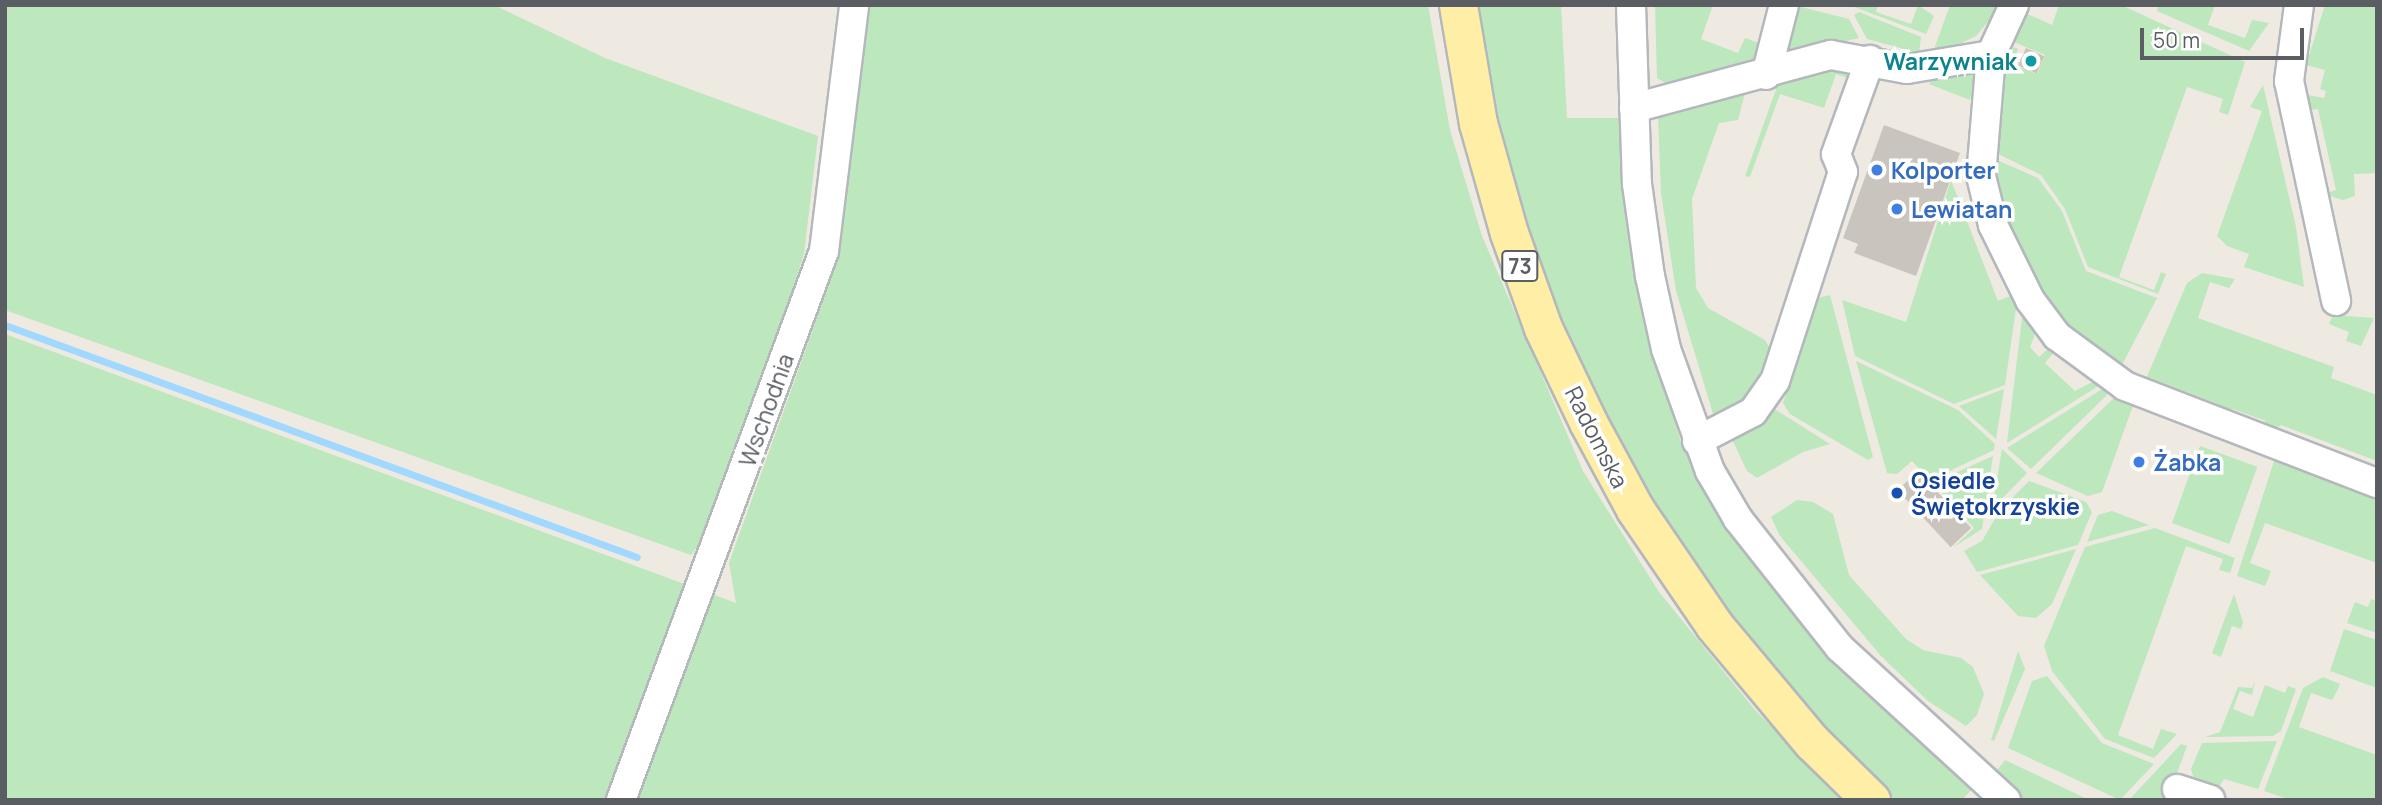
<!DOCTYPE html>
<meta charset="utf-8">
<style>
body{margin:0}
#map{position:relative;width:2382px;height:805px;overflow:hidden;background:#eeeae1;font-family:Manrope,sans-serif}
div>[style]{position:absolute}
.green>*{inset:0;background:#bde7bc;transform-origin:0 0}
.stream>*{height:7px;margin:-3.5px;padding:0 3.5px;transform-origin:3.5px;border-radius:3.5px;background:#a0d8ff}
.building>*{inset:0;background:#c9c5be;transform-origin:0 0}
.roads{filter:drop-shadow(2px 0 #b4b8bd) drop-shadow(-2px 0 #b4b8bd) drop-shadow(0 2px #b4b8bd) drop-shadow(0 -2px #b4b8bd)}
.minor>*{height:28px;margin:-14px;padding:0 14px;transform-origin:14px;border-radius:14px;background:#fff}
.major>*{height:37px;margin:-18.5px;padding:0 18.5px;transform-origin:18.5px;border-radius:18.5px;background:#ffeea5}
.dots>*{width:19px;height:19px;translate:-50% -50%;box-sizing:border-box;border:4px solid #fff;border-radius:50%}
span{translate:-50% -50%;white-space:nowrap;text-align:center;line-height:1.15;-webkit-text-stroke:7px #fff;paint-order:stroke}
.shield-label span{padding:2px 5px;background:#fff;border:2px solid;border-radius:5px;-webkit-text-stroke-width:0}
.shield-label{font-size:21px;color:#5a5e63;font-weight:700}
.culture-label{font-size:23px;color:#0d838f;font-weight:700}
.right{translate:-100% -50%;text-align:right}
.shop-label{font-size:23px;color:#366cbe;font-weight:700}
.left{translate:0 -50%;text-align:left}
.street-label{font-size:23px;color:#5a5e63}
.transit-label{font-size:23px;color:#164399;font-weight:700}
.frame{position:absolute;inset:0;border:7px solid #5a5e63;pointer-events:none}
.scale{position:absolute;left:2140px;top:28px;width:164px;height:32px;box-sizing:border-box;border:4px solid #5a5e63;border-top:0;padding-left:9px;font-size:21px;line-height:24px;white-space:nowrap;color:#5a5e63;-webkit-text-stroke:5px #fff;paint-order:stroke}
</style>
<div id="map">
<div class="green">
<i style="clip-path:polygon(5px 5px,494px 5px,605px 58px,818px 136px,804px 254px,715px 525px,691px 555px,5px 310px)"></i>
<i style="clip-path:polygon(864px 5px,1428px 5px,1450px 130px,1482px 236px,1583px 471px,1659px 592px,1755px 710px,1844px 800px,5px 800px,5px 334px,736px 603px,729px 563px,840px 254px)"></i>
<i style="clip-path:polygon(1474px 5px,1561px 5px,1567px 118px,1620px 118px,1627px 228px,1647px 331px,1680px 439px,1715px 510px,1832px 659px,1972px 789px,1962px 800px,1896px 800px,1870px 777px,1787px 691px,1676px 545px,1588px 387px,1541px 274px,1501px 155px)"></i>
<i style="clip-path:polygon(1655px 5px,1713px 5px,1701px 39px,1738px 53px,1745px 38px,1761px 44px,1756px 64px,1674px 88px,1657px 78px)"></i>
<i style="clip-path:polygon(1793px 5px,1849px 19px,1859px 38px,1785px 55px)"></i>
<i style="clip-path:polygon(1849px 5px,1878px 5px,1876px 12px,1911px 24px,1918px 5px,1934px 16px,1926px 34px)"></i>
<i style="clip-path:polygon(1950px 5px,2002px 5px,1976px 36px,1931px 58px)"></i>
<i style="clip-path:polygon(2059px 5px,2121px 5px,2245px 62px,2228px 115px,2219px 112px,2223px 99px,2187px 87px,2119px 277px,2154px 290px,2161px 272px,2166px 274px,2158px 294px,2088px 267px,2065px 209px,2041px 175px,1992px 151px,2007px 57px,2014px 47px,2018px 49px,2013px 64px,2037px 74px,2045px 55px,2014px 42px,2025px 13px,2052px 25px)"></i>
<i style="clip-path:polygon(2158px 5px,2215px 5px,2208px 25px,2245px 38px,2252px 20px,2269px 23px,2249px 51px,2157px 11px)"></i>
<i style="clip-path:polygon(2325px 5px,2377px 5px,2377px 173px,2354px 174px,2355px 196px,2343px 200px,2323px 194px,2336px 190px,2318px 109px,2302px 111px,2303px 94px,2324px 98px,2326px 91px,2320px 89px,2325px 70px,2306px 65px)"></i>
<i style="clip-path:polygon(1859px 12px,1921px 37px,1919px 53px,1867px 39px,1854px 15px)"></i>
<i style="clip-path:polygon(1849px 66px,1855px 81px,1836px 74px,1824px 108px,1780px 94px,1750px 177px,1745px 176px,1779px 81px)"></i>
<i style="clip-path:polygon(1962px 71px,1975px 75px,1970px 100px,1929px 84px,1936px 76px)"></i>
<i style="clip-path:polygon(2263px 85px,2296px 227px,2304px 287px,2244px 267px,2249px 254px,2227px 246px,2217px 236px,2262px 111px,2250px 107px)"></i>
<i style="clip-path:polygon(1740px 92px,1745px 93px,1738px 120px,1719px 123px,1692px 199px,1696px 288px,1708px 308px,1765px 340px,1773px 353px,1752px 400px,1714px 417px,1676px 291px,1661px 193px,1658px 115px)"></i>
<i style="clip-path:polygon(1992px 158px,2038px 178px,2062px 211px,2086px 271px,2157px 298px,2123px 363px,2118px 365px,2062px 325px,2029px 279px,2001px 208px)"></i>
<i style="clip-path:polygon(1951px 180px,1998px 301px,2013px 295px,2017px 302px,2005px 385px,1954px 404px,1855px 356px,1842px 300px,1906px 322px)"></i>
<i style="clip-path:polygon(2202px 273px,2235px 279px,2229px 288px,2210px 282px,2198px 318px,2334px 367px,2331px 378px,2377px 395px,2377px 461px,2281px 425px,2268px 434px,2257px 430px,2266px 421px,2233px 409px,2221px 413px,2218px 404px,2158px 381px,2145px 381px,2187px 283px)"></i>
<i style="clip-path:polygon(1830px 295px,1873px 457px,1868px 460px,1790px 414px,1783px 403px,1818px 298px)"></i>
<i style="clip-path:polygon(2333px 315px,2374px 318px,2361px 346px,2346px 341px,2349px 332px,2329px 324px)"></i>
<i style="clip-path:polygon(2027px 316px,2037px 329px,2030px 347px,2039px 357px,2049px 348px,2055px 351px,2045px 363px,2075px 391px,2094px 381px,2100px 385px,2007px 443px,2022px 318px)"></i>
<i style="clip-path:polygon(1856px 361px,1958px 410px,1995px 444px,1994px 450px,1930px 480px,1912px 461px,1897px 474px,1887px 473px)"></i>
<i style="clip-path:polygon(2104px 388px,2110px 391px,2105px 397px,2031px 469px,2007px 448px)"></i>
<i style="clip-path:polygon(2004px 389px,1996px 439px,1959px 406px)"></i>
<i style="clip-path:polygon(2117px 395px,2134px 403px,2102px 492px,2088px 496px,2036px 473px)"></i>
<i style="clip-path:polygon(1773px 408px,1830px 444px,1803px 452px,1757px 478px,1747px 471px,1730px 435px)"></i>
<i style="left:2200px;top:446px;width:61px;height:82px;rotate:20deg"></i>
<i style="clip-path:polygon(2002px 449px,2027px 473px,1992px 509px)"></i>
<i style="clip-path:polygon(2276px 455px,2377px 492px,2377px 563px,2265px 523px,2250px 563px,2271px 571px,2265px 586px,2237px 576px)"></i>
<i style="clip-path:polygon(1993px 456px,1982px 529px,1954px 547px,1974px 528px,1933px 483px)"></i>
<i style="clip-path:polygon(2029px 481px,2086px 502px,2092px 512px,2078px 545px,1977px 572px,1964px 551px,1982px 541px,2000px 510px)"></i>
<i style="clip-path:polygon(1797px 500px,1813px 502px,1833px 514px,1849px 575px,1906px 639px,1923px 650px,1961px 658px,1973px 667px,1984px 694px,1977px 715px,1966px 726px,1928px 701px,1881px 656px,1780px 536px,1771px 517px)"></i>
<i style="clip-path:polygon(2112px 511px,2149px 525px,2087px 542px,2098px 515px)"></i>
<i style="clip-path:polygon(2155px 528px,2235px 558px,2230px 573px,2219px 570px,2223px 559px,2186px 546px,2118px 735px,2153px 749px,2161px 729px,2177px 734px,2154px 758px,2105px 739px,2052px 671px,2044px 646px,2085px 547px)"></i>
<i style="clip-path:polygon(2076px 549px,2052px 604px,2036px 618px,2018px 616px,1980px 575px)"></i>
<i style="clip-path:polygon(2234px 594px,2243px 622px,2241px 629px,2232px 626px,2221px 657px,2212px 653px)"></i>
<i style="clip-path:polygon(2371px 599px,2377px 601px,2377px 633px,2347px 623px,2355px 602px,2368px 607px)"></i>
<i style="clip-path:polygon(2344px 629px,2377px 640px,2377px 688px,2330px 671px)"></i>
<i style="clip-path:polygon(2018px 651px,2025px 669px,1994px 741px,1991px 740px)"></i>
<i style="clip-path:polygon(2047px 676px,2102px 743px,2154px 764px,2120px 800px,2008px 748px,2032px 681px)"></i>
<i style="clip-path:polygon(2323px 677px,2340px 684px,2338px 689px,2332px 700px,2311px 693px,2299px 727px,2377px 755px,2377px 800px,2291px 800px,2264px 791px,2303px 688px)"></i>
<i style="clip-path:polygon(2255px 681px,2252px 695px,2240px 691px,2233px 709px,2253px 717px,2265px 685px,2285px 693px,2288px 686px,2296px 689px,2281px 731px,2273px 736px,2205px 737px,2220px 732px,2238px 687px,2252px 688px)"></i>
<i style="clip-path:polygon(2277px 741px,2258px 789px,2224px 779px,2216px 791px,2194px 779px,2191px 769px,2202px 743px)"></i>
<i style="clip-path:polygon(2181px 744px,2187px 746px,2167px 800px,2129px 800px)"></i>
<i style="clip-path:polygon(2005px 760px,2089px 800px,2023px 800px,1995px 773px)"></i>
</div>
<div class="stream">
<i style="left:5px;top:325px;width:673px;rotate:20.16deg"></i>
</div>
<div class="building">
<i style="left:2026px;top:48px;width:20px;height:19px;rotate:24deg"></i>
<i style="clip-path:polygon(1884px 125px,1960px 153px,1916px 276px,1854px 253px,1858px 244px,1843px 238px)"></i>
<i style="left:1918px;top:471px;width:78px;height:28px;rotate:47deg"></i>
</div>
<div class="roads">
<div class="minor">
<i style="left:1631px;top:5px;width:179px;rotate:88.1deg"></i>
<i style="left:1637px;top:184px;width:93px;rotate:82deg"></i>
<i style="left:1650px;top:276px;width:75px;rotate:77.6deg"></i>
<i style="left:1666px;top:349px;width:130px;rotate:70.2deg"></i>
<i style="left:1710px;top:471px;width:56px;rotate:59.7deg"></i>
<i style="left:1738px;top:519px;width:164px;rotate:51.7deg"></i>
<i style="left:1840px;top:648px;width:225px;rotate:42.5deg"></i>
<i style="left:2014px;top:5px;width:55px;rotate:114.7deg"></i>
<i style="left:1991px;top:55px;width:121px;rotate:94.7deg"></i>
<i style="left:1981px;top:176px;width:50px;rotate:76.2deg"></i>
<i style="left:1993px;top:225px;width:84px;rotate:63.7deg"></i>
<i style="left:2030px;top:300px;width:45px;rotate:53.1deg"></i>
<i style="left:2057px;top:336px;width:84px;rotate:36.3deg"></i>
<i style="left:2125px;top:386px;width:270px;rotate:21.1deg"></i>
<i style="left:2299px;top:5px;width:77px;rotate:97.5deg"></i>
<i style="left:2289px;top:81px;width:225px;rotate:77.9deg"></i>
<i style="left:1766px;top:75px;width:72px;rotate:-75.6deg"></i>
<i style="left:1634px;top:108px;width:204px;rotate:-15.1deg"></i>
<i style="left:1831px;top:55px;width:77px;rotate:10.4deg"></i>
<i style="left:1907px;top:69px;width:85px;rotate:-9.5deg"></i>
<i style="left:1697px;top:441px;width:63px;rotate:-27.4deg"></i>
<i style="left:1753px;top:412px;width:38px;rotate:-55deg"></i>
<i style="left:1775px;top:381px;width:220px;rotate:-72deg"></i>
<i style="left:1843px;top:172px;width:19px;rotate:-111deg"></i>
<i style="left:1836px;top:154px;width:100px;rotate:-70.1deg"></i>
<i style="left:2177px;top:789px;width:35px;rotate:18deg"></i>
<i style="left:621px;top:800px;width:585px;rotate:-69.71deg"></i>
<i style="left:824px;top:251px;width:248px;rotate:-83deg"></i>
</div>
<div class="major">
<i style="left:1458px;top:5px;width:120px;rotate:80.4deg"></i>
<i style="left:1478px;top:123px;width:114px;rotate:74.3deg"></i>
<i style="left:1509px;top:233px;width:101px;rotate:70.3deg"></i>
<i style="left:1543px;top:328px;width:104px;rotate:64.4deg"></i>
<i style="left:1588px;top:422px;width:99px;rotate:61.6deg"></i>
<i style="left:1635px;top:509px;width:140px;rotate:55.7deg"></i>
<i style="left:1714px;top:625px;width:153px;rotate:50.1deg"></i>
<i style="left:1812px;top:742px;width:83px;rotate:44.5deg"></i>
</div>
</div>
<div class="dots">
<i style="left:2031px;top:61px;background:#0f9aa8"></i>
<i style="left:1877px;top:170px;background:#3f7fe0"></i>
<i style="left:1897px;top:209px;background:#3f7fe0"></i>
<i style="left:2139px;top:462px;background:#3f7fe0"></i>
<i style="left:1897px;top:493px;background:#1a4fb4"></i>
</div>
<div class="shield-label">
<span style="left:1520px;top:266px">73</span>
</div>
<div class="culture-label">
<span class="right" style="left:2017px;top:61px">Warzywniak</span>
</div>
<div class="shop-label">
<span class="left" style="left:1891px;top:170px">Kolporter</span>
<span class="left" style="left:1911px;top:209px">Lewiatan</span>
<span class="left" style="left:2153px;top:462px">Żabka</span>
</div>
<div class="street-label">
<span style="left:766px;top:410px;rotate:-70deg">Wschodnia</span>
<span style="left:1597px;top:437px;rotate:63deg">Radomska</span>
</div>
<div class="transit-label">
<span class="left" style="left:1911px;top:493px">Osiedle<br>Świętokrzyskie</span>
</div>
<div class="frame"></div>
<div class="scale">50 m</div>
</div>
